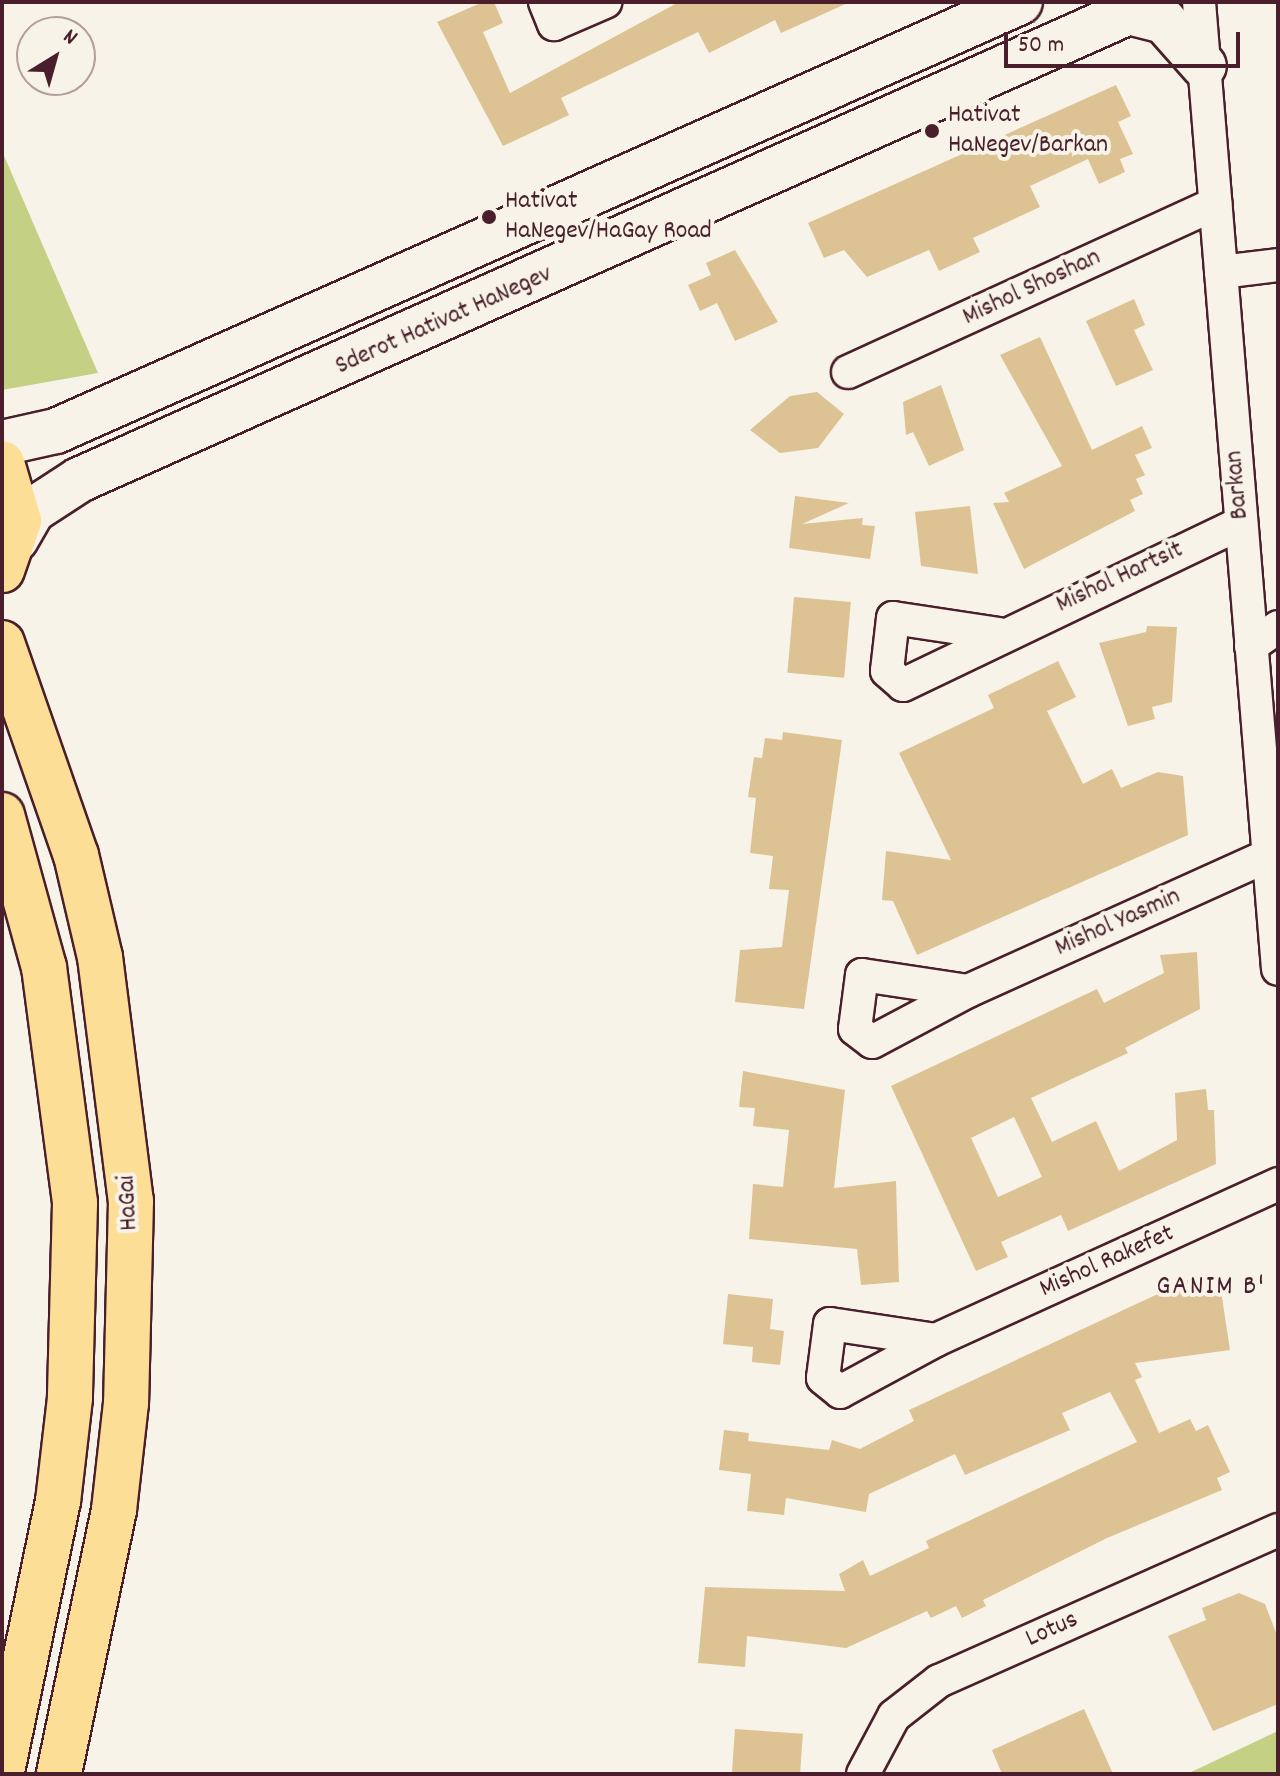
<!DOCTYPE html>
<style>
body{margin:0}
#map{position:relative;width:1280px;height:1776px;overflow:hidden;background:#f7f3e8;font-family:Dekko,sans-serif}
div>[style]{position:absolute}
.green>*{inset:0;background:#c4d084}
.building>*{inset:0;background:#ddc393;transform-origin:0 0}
.roads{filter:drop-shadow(2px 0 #4a1f2b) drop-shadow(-2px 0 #4a1f2b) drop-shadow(0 2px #4a1f2b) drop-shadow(0 -2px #4a1f2b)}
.minor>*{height:32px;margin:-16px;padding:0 16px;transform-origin:16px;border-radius:16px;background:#f7f3e8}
.secondary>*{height:44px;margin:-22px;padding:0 22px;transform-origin:22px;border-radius:22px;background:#f7f3e8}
.trunk>*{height:44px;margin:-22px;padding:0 22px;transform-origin:22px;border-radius:22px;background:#fdde96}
.dots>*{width:22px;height:22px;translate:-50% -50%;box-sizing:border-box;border:4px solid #f7f3e8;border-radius:50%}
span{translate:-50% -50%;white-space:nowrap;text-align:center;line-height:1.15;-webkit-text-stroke:8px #f7f3e8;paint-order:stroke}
.poi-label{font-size:26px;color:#4a1f2b}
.left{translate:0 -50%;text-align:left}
.street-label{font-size:26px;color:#4a1f2b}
.neighbourhood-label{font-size:28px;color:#4a1f2b;letter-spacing:2px}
.frame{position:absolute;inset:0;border:4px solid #4a1f2b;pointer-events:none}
.north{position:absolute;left:16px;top:16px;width:80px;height:80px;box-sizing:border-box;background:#f7f3e8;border:2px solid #b29e9c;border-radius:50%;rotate:37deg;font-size:22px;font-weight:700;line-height:32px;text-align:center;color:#4a1f2b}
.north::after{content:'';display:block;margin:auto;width:28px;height:36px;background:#4a1f2b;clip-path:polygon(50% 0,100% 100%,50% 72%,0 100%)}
.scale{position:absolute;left:1004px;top:32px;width:236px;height:36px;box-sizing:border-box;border:4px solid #4a1f2b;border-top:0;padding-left:10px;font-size:24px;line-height:28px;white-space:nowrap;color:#4a1f2b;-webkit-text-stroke:6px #f7f3e8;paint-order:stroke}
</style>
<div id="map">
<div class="green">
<i style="clip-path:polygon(2px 151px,98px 373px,2px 390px)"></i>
<i style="clip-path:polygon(1278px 1731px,1278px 1774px,1187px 1774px)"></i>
</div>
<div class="building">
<i style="clip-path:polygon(483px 2px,494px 2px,503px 23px,483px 32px,510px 93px,679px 2px,850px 2px,781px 33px,775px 20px,709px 53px,698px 32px,561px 98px,569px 115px,503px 146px,437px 22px)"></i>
<i style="clip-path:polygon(1116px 85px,1131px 116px,1118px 122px,1133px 154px,1120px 159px,1125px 172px,1099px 184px,1088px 159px,1030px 186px,1040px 207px,973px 238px,980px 252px,939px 271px,929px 250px,867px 277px,844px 250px,824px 258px,808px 223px)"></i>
<i style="clip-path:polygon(735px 250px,778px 322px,735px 341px,717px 303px,700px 311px,688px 285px,711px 275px,706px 263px)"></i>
<i style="clip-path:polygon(1134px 299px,1145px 325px,1134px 330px,1153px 370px,1116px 386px,1086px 321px)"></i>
<i style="clip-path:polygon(1040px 337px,1092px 450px,1142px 426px,1152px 448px,1135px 455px,1145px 475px,1136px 479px,1143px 494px,1130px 500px,1135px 511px,1024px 569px,993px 503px,1009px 502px,1004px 493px,1062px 466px,1000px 355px)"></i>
<i style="clip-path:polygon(941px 385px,964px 450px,929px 466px,913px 432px,906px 435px,903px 402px)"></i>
<i style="clip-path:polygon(817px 392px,844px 414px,818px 448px,780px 453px,750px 430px,790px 396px)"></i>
<i style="clip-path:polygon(795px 496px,849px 503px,802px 524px,863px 518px,862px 525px,875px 526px,870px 559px,789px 548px)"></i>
<i style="clip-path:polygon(970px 506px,978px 574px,921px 566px,915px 512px)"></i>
<i style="left:794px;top:597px;width:57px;height:76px;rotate:5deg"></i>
<i style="clip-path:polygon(1147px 626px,1177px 627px,1172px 702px,1152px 707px,1155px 719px,1128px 726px,1099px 643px,1146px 632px)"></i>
<i style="clip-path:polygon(1058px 661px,1076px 697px,1047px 711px,1083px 784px,1112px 769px,1121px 788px,1158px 772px,1183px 776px,1188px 835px,917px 955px,893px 901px,882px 900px,886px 851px,951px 860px,899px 753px,994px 708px,988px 695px)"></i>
<i style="clip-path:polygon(783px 732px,842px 740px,804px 1009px,735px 1002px,740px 950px,782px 947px,789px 890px,769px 889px,773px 856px,750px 853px,756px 798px,748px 797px,754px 757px,762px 758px,765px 738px,782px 740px)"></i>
<i style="clip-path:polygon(evenodd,1197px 952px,1200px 1009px,1125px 1048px,1128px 1053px,1031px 1098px,1052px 1142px,1096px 1121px,1119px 1171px,1177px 1140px,1175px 1093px,1206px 1089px,1208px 1110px,1214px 1110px,1216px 1164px,1068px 1231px,1061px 1215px,1001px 1242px,1008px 1257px,976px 1271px,891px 1086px,1097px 989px,1104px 1003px,1164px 973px,1160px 955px,1197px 952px,1014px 1117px,1042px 1177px,998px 1197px,971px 1138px,1014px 1117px)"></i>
<i style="clip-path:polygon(743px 1071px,845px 1090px,834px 1188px,896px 1181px,899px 1282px,861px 1285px,857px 1249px,749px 1239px,753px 1184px,783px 1187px,789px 1130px,753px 1126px,755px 1108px,739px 1107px)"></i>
<i style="clip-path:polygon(1190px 1279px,1195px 1293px,1221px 1291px,1230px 1350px,1135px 1363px,1142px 1377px,1135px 1380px,1159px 1433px,1190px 1419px,1196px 1431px,1208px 1425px,1230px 1472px,1217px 1478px,1222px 1490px,1107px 1538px,983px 1600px,986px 1606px,962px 1618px,956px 1606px,931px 1618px,927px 1611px,846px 1648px,747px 1636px,745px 1667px,698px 1663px,705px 1587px,845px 1591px,839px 1574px,863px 1560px,870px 1576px,929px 1548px,926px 1541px,1137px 1442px,1110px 1392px,1062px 1413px,1070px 1430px,965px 1475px,955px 1454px,869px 1494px,866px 1512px,786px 1498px,784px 1515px,747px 1511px,751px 1474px,719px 1470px,724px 1430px,749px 1433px,748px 1441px,829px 1450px,832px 1440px,860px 1449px,914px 1421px,909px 1410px)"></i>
<i style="clip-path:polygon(728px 1294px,773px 1299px,770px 1329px,784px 1331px,780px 1365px,752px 1362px,753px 1347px,723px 1344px)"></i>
<i style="clip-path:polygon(1239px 1593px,1265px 1604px,1278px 1638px,1278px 1704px,1213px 1731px,1168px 1636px,1206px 1620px,1202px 1608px)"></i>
<i style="clip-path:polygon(1084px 1709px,1113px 1774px,1002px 1774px,992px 1750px)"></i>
<i style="left:735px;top:1729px;width:68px;height:45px;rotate:4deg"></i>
</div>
<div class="roads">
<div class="minor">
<i style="left:545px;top:2px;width:24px;rotate:68deg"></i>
<i style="left:554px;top:24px;width:56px;rotate:-23.3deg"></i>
<i style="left:1199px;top:2px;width:970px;rotate:85.33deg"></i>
<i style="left:1221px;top:272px;width:57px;rotate:-7deg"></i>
<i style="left:848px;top:372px;width:404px;rotate:-24.6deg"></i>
<i style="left:999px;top:634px;width:107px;rotate:-171.4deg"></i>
<i style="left:893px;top:618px;width:53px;rotate:96.5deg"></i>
<i style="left:887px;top:671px;width:21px;rotate:41deg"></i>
<i style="left:903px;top:685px;width:375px;rotate:-25.6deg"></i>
<i style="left:1251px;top:646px;width:33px;rotate:-35deg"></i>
<i style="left:968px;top:991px;width:107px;rotate:-171.4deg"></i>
<i style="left:862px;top:975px;width:54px;rotate:97.4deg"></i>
<i style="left:855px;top:1029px;width:21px;rotate:37deg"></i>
<i style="left:872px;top:1042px;width:109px;rotate:-28deg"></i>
<i style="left:968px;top:991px;width:330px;rotate:-24.3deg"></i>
<i style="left:936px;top:1340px;width:107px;rotate:-171.4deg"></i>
<i style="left:830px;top:1324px;width:54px;rotate:97.4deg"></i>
<i style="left:823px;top:1378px;width:22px;rotate:39deg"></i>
<i style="left:840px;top:1392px;width:109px;rotate:-28.4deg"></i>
<i style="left:936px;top:1340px;width:376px;rotate:-24.5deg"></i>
<i style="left:863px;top:1774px;width:66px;rotate:-61.9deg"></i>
<i style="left:894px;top:1716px;width:57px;rotate:-37.9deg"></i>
<i style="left:939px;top:1681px;width:371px;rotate:-24deg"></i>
</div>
<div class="secondary">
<i style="left:1128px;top:12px;width:37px;rotate:14deg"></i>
<i style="left:1164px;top:21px;width:60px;rotate:48.4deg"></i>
<i style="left:2px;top:443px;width:55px;rotate:-12.5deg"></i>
<i style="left:56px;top:431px;width:1055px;rotate:-23.99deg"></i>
<i style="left:16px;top:539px;width:34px;rotate:-60deg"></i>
<i style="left:33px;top:510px;width:55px;rotate:-33.1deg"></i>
<i style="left:79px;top:480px;width:1174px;rotate:-24.03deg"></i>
</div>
<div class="trunk">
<i style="left:2px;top:463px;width:60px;rotate:73.7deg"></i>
<i style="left:19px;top:521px;width:52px;rotate:109.1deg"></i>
<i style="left:2px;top:643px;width:225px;rotate:70.8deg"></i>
<i style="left:76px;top:855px;width:105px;rotate:76.8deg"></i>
<i style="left:100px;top:957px;width:246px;rotate:82.8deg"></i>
<i style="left:131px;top:1201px;width:202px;rotate:91.4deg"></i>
<i style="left:126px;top:1403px;width:108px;rotate:96.4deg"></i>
<i style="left:114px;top:1510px;width:270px;rotate:101.8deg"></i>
<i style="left:2px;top:815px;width:158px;rotate:74.6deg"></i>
<i style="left:44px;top:967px;width:238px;rotate:82.5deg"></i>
<i style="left:75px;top:1203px;width:195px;rotate:91.5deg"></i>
<i style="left:70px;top:1398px;width:104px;rotate:96.6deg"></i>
<i style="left:58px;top:1501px;width:277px;rotate:101.7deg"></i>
</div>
</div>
<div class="dots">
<i style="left:932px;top:131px;background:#4a1f2b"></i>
<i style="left:489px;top:217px;background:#4a1f2b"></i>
</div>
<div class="poi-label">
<span class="left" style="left:948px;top:131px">Hativat<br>HaNegev/Barkan</span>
<span class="left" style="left:505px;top:217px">Hativat<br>HaNegev/HaGay Road</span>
</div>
<div class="street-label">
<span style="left:1032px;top:288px;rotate:-25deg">Mishol Shoshan</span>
<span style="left:444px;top:321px;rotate:-24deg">Sderot Hativat HaNegev</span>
<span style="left:1238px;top:485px;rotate:-95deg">Barkan</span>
<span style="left:1120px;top:578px;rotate:-25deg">Mishol Hartsit</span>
<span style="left:1118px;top:923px;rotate:-24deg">Mishol Yasmin</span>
<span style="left:129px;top:1203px;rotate:-93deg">HaGai</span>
<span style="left:1107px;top:1262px;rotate:-24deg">Mishol Rakefet</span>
<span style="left:1052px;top:1630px;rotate:-24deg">Lotus</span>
</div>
<div class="neighbourhood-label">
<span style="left:1211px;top:1288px">GANIM B'</span>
</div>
<div class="frame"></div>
<div class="north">N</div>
<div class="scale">50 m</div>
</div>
